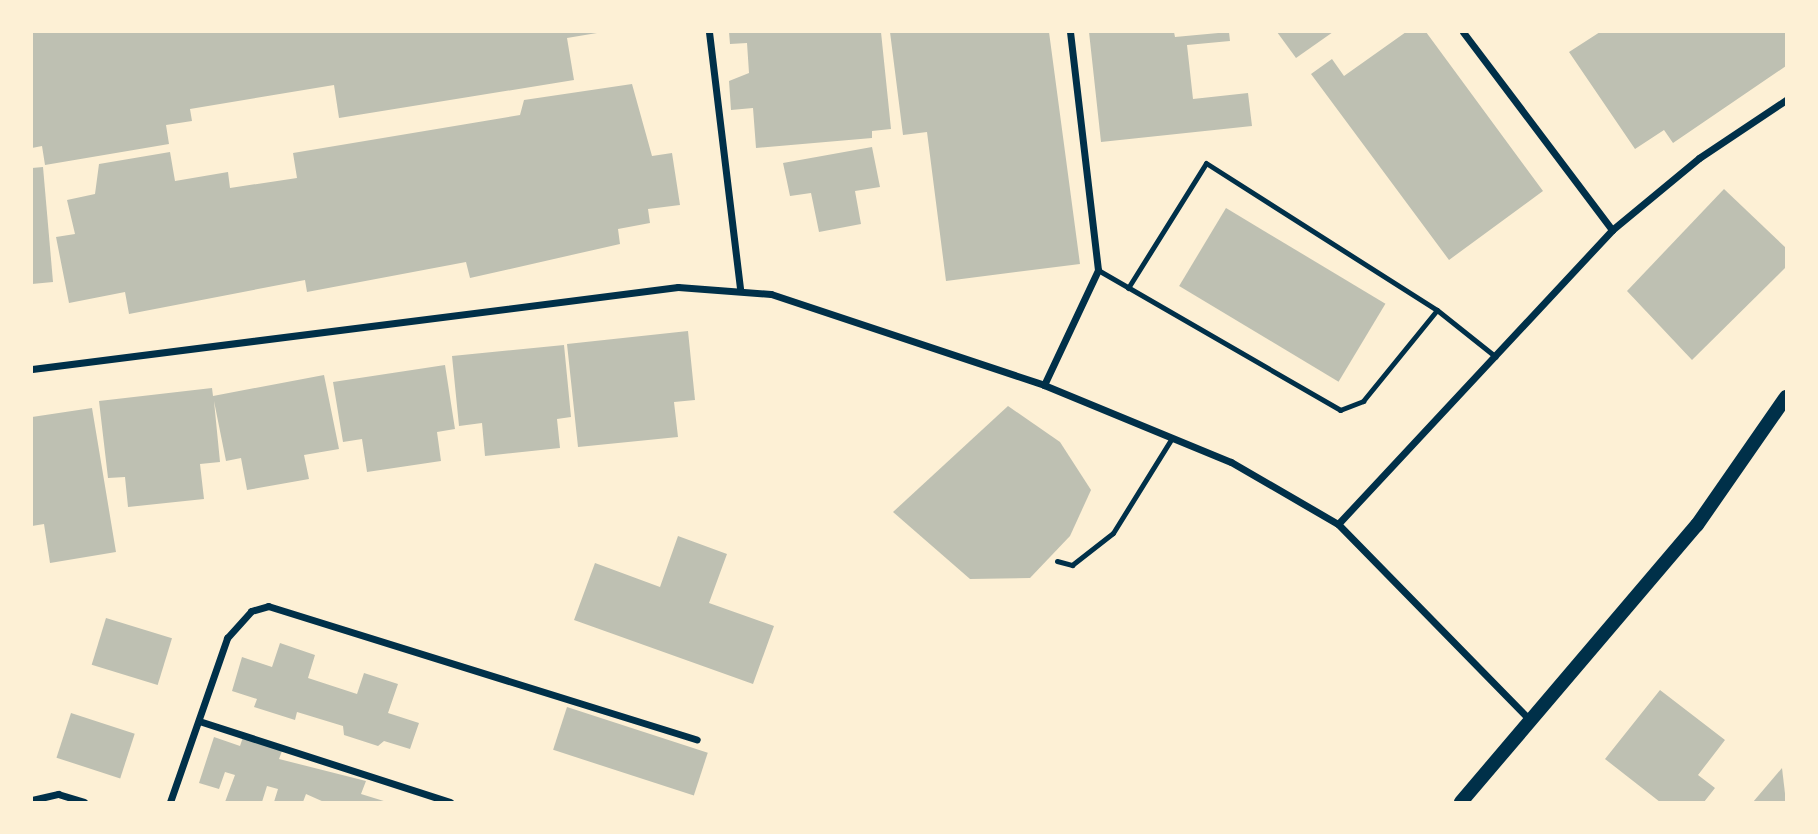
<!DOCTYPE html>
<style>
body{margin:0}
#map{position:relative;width:1818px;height:834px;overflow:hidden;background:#fdf0d5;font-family:"Public Sans",sans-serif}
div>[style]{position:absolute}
.building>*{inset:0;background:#bec0b2;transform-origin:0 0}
.service>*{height:5px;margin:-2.5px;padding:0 2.5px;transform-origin:2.5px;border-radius:2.5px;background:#003049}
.minor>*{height:7px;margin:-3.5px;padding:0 3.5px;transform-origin:3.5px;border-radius:3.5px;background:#003049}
.secondary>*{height:14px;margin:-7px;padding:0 7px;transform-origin:7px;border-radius:7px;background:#003049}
span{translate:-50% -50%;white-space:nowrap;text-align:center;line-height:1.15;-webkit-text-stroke:7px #fdf0d5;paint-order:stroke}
.frame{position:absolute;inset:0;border:33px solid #fdf0d5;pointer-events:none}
</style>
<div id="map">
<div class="building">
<i style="clip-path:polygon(32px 32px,597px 32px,597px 33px,567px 38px,574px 80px,339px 118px,334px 85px,190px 109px,192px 121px,166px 125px,169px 144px,45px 165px,42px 146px,32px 148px)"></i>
<i style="clip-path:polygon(729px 32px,881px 32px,891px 129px,872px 131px,872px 138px,756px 148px,753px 108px,731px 110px,729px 81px,749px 73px,747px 43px,730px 44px)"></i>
<i style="clip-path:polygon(890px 32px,1049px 32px,1080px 264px,946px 281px,927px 132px,903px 135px)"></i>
<i style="clip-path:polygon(1089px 32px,1174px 32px,1175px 37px,1229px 32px,1230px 41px,1187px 45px,1193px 99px,1248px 93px,1252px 126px,1101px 142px)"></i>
<i style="clip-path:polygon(1277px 32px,1333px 32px,1296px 58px)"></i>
<i style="clip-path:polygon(1406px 32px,1426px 32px,1543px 191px,1449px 260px,1311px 74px,1332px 59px,1344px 76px)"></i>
<i style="clip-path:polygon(1600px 32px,1786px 32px,1786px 66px,1673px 143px,1664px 130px,1635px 149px,1569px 52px)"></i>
<i style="clip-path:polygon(632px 84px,652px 156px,672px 153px,680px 205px,648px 209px,650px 223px,618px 229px,620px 244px,470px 278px,466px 262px,307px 292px,305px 280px,129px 314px,125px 292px,69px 303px,56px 237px,75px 234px,67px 200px,95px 194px,99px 164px,170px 152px,175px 181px,228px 172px,230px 188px,297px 178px,293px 153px,520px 115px,524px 100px)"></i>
<i style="clip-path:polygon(872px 147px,880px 187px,855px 191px,861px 224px,819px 232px,811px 193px,790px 196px,783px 163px)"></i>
<i style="clip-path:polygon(43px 167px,53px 282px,32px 284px,32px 168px)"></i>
<i style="clip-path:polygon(1724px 189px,1786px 248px,1786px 267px,1692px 360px,1627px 291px)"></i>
<i style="left:1226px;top:208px;width:186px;height:91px;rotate:31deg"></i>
<i style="clip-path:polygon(688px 331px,695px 400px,674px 402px,678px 437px,578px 447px,567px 344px)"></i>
<i style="clip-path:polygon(564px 345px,571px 417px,557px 419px,560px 448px,485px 456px,482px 423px,459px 426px,452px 356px)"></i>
<i style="clip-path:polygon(445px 365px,455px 429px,437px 432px,441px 461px,367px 472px,362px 439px,343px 442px,333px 382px)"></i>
<i style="clip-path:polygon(324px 375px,339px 449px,304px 455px,309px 479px,247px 490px,241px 458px,226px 461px,214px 401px,220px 462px,200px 464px,204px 499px,128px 507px,125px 477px,108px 478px,99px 401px,212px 388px,213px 396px)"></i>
<i style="clip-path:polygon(1008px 406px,1060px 442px,1091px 490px,1070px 536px,1030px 578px,970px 579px,893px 512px)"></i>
<i style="clip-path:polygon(92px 408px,116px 552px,50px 563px,44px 524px,32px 526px,32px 417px)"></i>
<i style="clip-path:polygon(678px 536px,727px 554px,709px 603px,774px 626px,753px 684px,574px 620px,595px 563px,660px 587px)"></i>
<i style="left:106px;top:618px;width:69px;height:49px;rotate:17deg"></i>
<i style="clip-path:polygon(280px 643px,315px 655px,308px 678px,357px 694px,364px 673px,398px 684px,388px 713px,419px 723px,410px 749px,384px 741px,378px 746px,344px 735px,343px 726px,297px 712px,295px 720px,254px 707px,257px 699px,232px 691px,242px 657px,272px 667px)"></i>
<i style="clip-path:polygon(1660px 690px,1725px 740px,1698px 775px,1715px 788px,1704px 802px,1660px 802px,1605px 759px)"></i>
<i style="left:567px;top:707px;width:148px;height:45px;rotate:18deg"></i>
<i style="left:71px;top:713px;width:67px;height:47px;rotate:18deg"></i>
<i style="clip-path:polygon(214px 737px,240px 746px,243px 737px,282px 751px,279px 759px,366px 781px,361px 794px,387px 802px,324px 802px,306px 794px,303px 802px,274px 802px,278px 789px,267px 786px,262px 802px,225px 802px,235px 775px,225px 772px,219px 789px,199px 783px)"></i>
<i style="clip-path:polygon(1782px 768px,1786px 802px,1753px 802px)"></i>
</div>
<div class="service">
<i style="left:1098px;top:270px;width:280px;rotate:30deg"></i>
<i style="left:1340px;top:410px;width:25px;rotate:-21deg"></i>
<i style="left:1363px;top:401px;width:117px;rotate:-50.9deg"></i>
<i style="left:1128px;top:288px;width:147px;rotate:-58deg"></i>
<i style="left:1206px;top:163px;width:274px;rotate:32.5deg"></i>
<i style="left:1437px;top:310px;width:75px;rotate:38.5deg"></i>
<i style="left:1057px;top:561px;width:16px;rotate:15deg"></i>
<i style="left:1072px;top:565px;width:52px;rotate:-38deg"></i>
<i style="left:1113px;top:533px;width:112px;rotate:-58.2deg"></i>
</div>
<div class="minor">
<i style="left:709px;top:32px;width:258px;rotate:83.1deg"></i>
<i style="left:1463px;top:32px;width:248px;rotate:53deg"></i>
<i style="left:32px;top:369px;width:651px;rotate:-7.23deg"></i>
<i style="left:678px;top:287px;width:93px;rotate:4.3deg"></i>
<i style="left:771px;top:294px;width:288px;rotate:18.4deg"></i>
<i style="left:1044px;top:385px;width:202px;rotate:22.4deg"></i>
<i style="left:1231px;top:462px;width:124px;rotate:30.1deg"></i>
<i style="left:1338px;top:524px;width:274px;rotate:45.6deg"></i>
<i style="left:1044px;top:385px;width:127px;rotate:-64.8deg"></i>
<i style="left:1098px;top:270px;width:240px;rotate:-96.7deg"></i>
<i style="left:1338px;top:524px;width:402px;rotate:-47deg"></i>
<i style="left:1612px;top:230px;width:113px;rotate:-39.6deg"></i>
<i style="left:1699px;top:158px;width:105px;rotate:-33.7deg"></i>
<i style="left:199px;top:721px;width:264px;rotate:17.9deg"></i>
<i style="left:32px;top:800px;width:27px;rotate:-13deg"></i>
<i style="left:58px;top:794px;width:27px;rotate:17deg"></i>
<i style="left:170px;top:802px;width:174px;rotate:-70.8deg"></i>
<i style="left:227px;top:638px;width:36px;rotate:-48deg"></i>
<i style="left:251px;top:611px;width:18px;rotate:-16deg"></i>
<i style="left:268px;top:606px;width:449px;rotate:17.3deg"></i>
</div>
<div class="secondary">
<i style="left:1461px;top:802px;width:364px;rotate:-49.6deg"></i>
<i style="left:1697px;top:525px;width:156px;rotate:-55.2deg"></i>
</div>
<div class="frame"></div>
</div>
